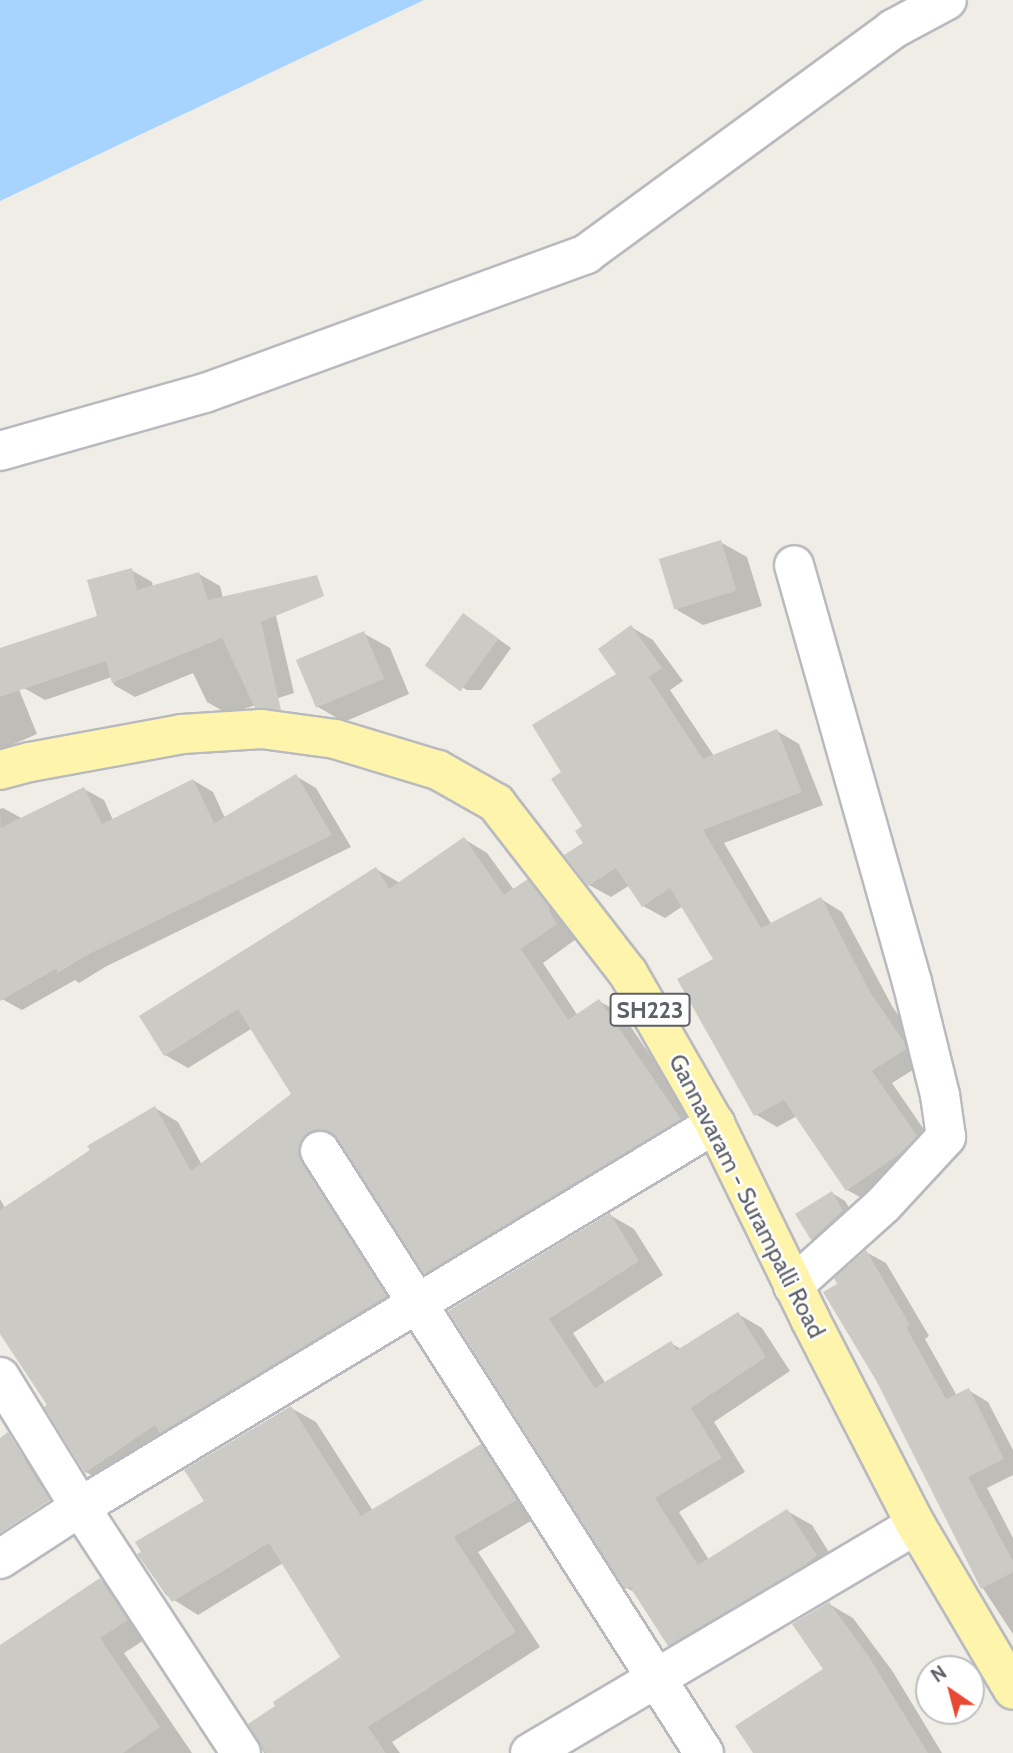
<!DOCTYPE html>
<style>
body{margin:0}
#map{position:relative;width:1013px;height:1753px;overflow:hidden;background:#efede5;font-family:Cabin,sans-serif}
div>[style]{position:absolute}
.water>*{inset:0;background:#a7d4fe}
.shadow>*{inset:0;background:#0003}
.building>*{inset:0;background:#cccac5;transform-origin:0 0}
.roads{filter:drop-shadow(2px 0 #b8babf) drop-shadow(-2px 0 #b8babf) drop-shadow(0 2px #b8babf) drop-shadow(0 -2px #b8babf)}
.minor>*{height:38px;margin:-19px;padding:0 19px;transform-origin:19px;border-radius:19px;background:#fff}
.major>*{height:38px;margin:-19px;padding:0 19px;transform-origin:19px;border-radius:19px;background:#fef4ac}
span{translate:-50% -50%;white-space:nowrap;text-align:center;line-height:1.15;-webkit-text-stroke:5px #fff;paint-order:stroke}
.shield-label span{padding:2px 5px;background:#fff;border:2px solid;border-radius:5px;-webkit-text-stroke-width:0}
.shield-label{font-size:23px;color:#5d6066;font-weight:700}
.street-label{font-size:24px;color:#5d6066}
.north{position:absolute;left:915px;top:1655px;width:70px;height:70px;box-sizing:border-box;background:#fff;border:2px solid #bebfc2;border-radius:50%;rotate:325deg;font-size:19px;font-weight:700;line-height:28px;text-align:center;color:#5d6066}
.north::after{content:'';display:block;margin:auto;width:24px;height:32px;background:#e74933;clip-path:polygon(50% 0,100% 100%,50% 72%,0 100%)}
</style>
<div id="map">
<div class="water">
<i style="clip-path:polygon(0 0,424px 0,0 201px)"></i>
</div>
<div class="shadow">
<i style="clip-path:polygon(720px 542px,747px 557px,762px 606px,703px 625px,677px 610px)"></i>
<i style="clip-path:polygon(131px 570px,152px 582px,153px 587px,199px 574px,220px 586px,223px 598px,273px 603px,294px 693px,228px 714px,207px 702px,193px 673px,135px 697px,114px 685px,112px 677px,45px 700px,24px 688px,99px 617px)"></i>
<i style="clip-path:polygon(476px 623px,511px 648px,481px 690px,467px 690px,453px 682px)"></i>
<i style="clip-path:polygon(631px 627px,653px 640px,683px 681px,670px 690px,714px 756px,777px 731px,799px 744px,823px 805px,724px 843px,772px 925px,821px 899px,842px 912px,892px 1006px,926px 1056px,927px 1061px,892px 1083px,938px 1150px,869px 1202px,847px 1190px,797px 1116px,777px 1127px,755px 1114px,715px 960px,683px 906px,665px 918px,643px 906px,630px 885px,611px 897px,589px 885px,584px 827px,563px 773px,618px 675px)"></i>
<i style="clip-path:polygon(363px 633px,390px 648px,409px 694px,344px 722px,318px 707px)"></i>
<i style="clip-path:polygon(0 676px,18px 687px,37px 734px,0 750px)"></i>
<i style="clip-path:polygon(296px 776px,316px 788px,351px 847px,105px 967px,79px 983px,75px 980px,22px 1010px,2px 999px,0 809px,3px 808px,23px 819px,84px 789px,104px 800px,113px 820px,193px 780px,213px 792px,225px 818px)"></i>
<i style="clip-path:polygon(464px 839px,487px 853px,514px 890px,528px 881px,551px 895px,579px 937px,543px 963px,578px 1016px,599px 1001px,622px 1014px,703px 1132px,449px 1286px,426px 1273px,342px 1142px,332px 1145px,409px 1310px,109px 1485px,86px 1472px,0 1295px,0 1199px,5px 1208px,155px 1108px,178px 1122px,202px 1165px,293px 1094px,251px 1029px,188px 1068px,165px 1055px,376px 869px,400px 883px)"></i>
<i style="clip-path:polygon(832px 1193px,845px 1201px,856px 1219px,825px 1246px,812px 1239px,798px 1214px)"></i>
<i style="clip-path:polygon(610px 1215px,634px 1229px,663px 1275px,573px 1333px,606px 1384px,671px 1343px,681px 1349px,738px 1314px,762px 1328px,790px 1371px,714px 1422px,745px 1472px,679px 1512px,709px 1560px,787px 1511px,812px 1525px,840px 1570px,694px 1659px,669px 1645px,636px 1593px,627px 1588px,450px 1311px)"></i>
<i style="clip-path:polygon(866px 1252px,886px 1263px,929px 1336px,925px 1339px,957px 1396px,968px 1390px,988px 1402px,1013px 1450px,1013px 1475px,987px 1488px,1013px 1538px,1013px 1634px,982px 1587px,840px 1284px)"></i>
<i style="clip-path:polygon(291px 1408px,316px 1422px,373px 1511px,481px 1446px,506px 1461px,541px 1515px,478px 1552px,540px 1647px,392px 1742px,400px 1753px,264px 1753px,251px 1725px,342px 1658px,283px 1563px,198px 1615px,166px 1595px,139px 1555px,206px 1502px)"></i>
<i style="clip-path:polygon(0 1443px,45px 1467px,74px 1515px,0 1564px,0 1536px,58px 1497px,57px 1494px,0 1532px)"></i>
<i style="clip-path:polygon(100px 1580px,126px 1595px,152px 1635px,124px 1653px,192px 1753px,0 1753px,0 1648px)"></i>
<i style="clip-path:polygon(829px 1604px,853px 1618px,893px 1672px,942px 1753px,755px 1753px,826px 1669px)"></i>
</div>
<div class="building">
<i style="left:721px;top:540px;width:53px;height:65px;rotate:73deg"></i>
<i style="clip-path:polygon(132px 568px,137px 590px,199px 572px,208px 600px,317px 575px,324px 596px,261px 622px,281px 710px,255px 708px,222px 638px,112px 683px,106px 661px,0 697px,0 648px,97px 616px,87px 580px)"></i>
<i style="left:463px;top:613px;width:44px;height:65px;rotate:36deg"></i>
<i style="clip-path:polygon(631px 625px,662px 668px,649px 677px,703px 759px,777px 729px,802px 792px,703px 830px,761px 928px,821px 897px,870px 992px,904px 1042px,906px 1049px,872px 1071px,917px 1136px,901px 1153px,846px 1191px,784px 1100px,754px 1116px,677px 979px,713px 959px,670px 888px,642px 907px,616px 868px,588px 886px,564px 855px,583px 843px,575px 831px,582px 826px,551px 779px,561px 772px,532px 725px,616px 674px,598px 649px)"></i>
<i style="left:364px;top:631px;width:52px;height:74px;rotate:67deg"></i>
<i style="clip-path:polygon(296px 774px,332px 835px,85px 956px,58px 973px,56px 969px,0 1001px,0 828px,84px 787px,102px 824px,193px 779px,214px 823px)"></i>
<i style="clip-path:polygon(464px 837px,504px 895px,528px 879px,551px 910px,549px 911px,557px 924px,521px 949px,568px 1020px,599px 999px,681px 1119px,424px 1274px,338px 1139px,329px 1131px,318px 1129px,309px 1132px,300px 1142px,298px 1153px,302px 1163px,387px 1296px,160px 1433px,155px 1425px,85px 1473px,44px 1407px,47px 1405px,0 1334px,0 1210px,90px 1150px,87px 1146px,155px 1106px,191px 1171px,291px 1094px,238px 1009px,164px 1056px,139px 1016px,376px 867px,389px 889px)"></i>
<i style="clip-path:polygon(832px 1191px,843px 1211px,811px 1240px,795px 1214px)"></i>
<i style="clip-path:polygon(610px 1213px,639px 1261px,549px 1319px,595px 1388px,671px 1341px,677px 1350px,738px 1312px,766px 1357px,691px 1408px,722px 1458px,655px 1498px,698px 1565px,787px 1509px,817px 1555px,804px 1566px,668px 1646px,630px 1587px,625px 1589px,448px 1311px)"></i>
<i style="clip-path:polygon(866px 1250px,910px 1325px,906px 1327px,946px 1399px,969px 1388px,1004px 1459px,968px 1477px,1013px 1561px,1013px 1572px,981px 1589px,877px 1382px,823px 1292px,837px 1284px,834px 1278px)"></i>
<i style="clip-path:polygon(291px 1406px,361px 1516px,481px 1444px,517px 1500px,454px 1537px,516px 1632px,368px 1727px,386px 1753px,266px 1753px,248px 1724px,275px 1706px,273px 1702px,340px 1657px,269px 1543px,172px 1602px,137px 1554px,141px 1552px,135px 1542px,204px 1501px,184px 1470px)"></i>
<i style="clip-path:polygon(8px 1432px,50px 1500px,0 1533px,0 1438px)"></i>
<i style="clip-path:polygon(100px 1578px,128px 1620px,100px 1638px,160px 1727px,123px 1753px,0 1753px,0 1645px)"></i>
<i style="clip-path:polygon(829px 1602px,869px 1657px,928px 1753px,753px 1753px,735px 1726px,823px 1669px,792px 1624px)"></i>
</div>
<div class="roads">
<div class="minor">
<i style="left:0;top:451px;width:213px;rotate:-15.8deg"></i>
<i style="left:205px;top:393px;width:406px;rotate:-20deg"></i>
<i style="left:586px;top:254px;width:381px;rotate:-36.2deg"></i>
<i style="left:893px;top:29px;width:61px;rotate:-28.2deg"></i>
<i style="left:320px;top:1151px;width:714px;rotate:57.47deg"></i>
<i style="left:793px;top:1286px;width:121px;rotate:-42deg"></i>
<i style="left:883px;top:1205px;width:93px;rotate:-47.2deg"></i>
<i style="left:946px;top:1137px;width:42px;rotate:-98.1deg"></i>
<i style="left:940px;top:1095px;width:116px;rotate:-103.9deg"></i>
<i style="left:912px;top:982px;width:433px;rotate:-105.8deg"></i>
<i style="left:0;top:1377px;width:153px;rotate:58.4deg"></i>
<i style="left:80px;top:1507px;width:294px;rotate:56.8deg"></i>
<i style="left:0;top:1559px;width:95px;rotate:-33deg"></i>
<i style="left:80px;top:1507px;width:742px;rotate:-31.1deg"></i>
<i style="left:530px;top:1753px;width:448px;rotate:-30.6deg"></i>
</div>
<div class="major">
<i style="left:0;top:770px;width:31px;rotate:-15deg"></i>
<i style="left:30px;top:762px;width:155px;rotate:-10.4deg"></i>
<i style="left:182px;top:734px;width:80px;rotate:-3.6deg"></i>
<i style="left:262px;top:729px;width:74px;rotate:7.8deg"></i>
<i style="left:335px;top:739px;width:108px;rotate:16.8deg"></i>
<i style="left:438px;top:770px;width:67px;rotate:29.6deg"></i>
<i style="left:496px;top:803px;width:215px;rotate:52.2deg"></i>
<i style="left:628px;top:973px;width:174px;rotate:60.1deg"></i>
<i style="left:715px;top:1124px;width:217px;rotate:64deg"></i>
<i style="left:810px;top:1319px;width:232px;rotate:62.8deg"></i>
<i style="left:916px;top:1525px;width:191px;rotate:59.5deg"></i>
</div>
</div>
<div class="shield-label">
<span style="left:650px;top:1010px">SH223</span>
</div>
<div class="street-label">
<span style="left:747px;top:1196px;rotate:63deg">Gannavaram - Surampalli Road</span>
</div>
<div class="north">N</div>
</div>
